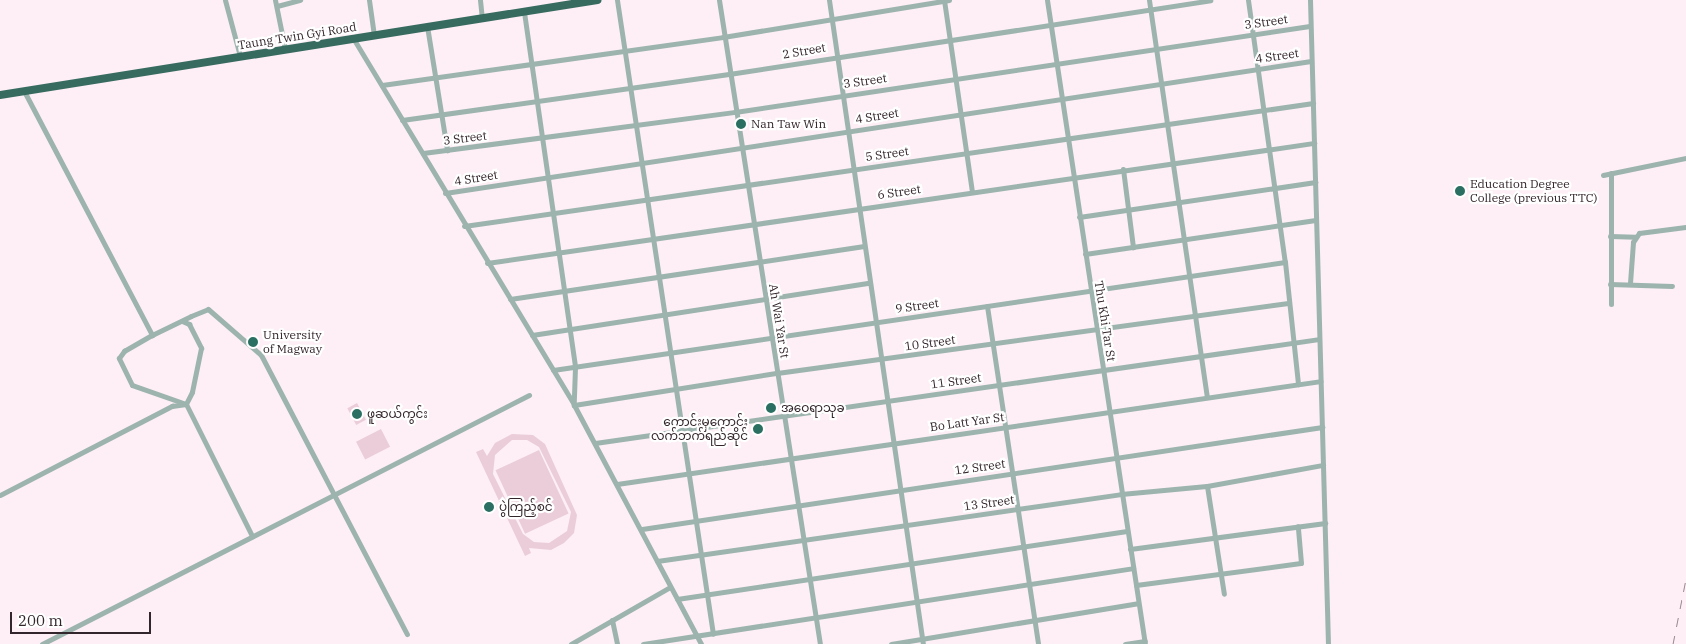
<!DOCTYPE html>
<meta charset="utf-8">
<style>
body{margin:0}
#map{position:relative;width:1686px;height:644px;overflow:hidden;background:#fdeff5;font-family:"IBM Plex Serif","Noto Sans Myanmar",serif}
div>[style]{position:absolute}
.green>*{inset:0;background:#ebcdda;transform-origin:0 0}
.minor>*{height:5px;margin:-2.5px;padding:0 2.5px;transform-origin:2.5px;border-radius:2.5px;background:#9db4ae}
.highway>*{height:8px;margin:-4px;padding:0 4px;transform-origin:4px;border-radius:4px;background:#386b60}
.rail>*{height:1px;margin-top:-0.5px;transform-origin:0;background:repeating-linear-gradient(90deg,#988a90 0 9px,transparent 0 18px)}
.dots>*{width:14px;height:14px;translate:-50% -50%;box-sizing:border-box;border:2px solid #fff;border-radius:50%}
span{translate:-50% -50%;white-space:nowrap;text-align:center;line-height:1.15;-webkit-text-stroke:4.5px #fff;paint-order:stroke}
.street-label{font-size:12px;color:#32252b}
.poi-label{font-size:12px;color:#32252b}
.left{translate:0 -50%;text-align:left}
.right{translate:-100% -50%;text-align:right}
.scale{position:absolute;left:10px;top:612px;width:141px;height:22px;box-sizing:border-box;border:2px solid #32252b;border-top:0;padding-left:6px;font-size:15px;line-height:18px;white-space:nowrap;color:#32252b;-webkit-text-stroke:4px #fff;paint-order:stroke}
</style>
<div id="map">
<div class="green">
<i style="left:357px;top:403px;width:19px;height:11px;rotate:62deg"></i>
<i style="left:381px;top:429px;width:20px;height:28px;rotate:63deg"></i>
<i style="clip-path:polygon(evenodd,512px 434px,533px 435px,545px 444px,577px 515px,574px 533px,564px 543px,551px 550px,529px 548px,531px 553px,525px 556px,476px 452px,483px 449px,487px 456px,495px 443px,512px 434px,512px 440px,527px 440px,539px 447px,571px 512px,567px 531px,549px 543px,534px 542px,523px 534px,493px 474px,495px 455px,512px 440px)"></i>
<i style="left:539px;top:450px;width:70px;height:48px;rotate:65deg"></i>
</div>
<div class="minor">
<i style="left:225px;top:0;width:58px;rotate:75deg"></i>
<i style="left:275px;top:0;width:50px;rotate:78.5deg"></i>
<i style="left:369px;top:0;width:34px;rotate:82deg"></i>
<i style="left:480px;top:0;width:18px;rotate:84deg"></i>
<i style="left:617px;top:0;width:641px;rotate:81.39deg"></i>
<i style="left:719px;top:0;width:652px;rotate:81.09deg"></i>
<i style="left:829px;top:0;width:651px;rotate:81.7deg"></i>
<i style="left:944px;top:0;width:193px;rotate:81.7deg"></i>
<i style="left:1047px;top:0;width:651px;rotate:81.35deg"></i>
<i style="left:1149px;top:0;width:401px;rotate:81.7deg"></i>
<i style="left:1248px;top:0;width:265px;rotate:82deg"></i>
<i style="left:1285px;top:262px;width:123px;rotate:83.9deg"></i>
<i style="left:1310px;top:0;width:644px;rotate:88.4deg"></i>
<i style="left:277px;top:6px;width:24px;rotate:-15deg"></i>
<i style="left:524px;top:12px;width:359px;rotate:81.8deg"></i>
<i style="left:575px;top:367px;width:38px;rotate:92deg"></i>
<i style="left:574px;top:405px;width:271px;rotate:62deg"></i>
<i style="left:427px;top:26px;width:126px;rotate:80.8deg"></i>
<i style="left:353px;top:38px;width:428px;rotate:58.9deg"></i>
<i style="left:574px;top:405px;width:206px;rotate:-9deg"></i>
<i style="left:777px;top:373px;width:516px;rotate:-7.8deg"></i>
<i style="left:382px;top:85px;width:344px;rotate:-8deg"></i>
<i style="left:723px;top:37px;width:229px;rotate:-9.3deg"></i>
<i style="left:24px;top:91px;width:276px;rotate:62.3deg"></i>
<i style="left:402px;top:120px;width:330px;rotate:-8deg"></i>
<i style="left:729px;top:74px;width:487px;rotate:-8.7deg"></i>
<i style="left:423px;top:153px;width:315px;rotate:-7.5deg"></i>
<i style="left:735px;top:112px;width:581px;rotate:-8.51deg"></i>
<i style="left:1123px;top:169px;width:79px;rotate:82.7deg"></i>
<i style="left:1603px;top:175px;width:85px;rotate:-11.6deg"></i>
<i style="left:445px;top:193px;width:876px;rotate:-8.67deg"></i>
<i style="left:1079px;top:217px;width:239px;rotate:-8.4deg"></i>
<i style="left:464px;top:226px;width:858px;rotate:-8.24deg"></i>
<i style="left:1610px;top:236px;width:25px;rotate:2deg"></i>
<i style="left:1085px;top:254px;width:233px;rotate:-8.4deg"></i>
<i style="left:487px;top:263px;width:836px;rotate:-8.26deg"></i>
<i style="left:1630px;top:283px;width:41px;rotate:-85.8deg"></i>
<i style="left:1633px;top:242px;width:11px;rotate:-56deg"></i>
<i style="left:1639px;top:233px;width:47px;rotate:-7.3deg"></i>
<i style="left:1610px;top:284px;width:62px;rotate:1.8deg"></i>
<i style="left:510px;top:299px;width:358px;rotate:-8.5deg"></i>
<i style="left:1611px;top:304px;width:131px;rotate:-90deg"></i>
<i style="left:987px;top:306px;width:342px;rotate:81.4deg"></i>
<i style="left:182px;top:321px;width:8px;rotate:23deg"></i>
<i style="left:189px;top:324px;width:27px;rotate:63deg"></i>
<i style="left:201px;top:348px;width:45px;rotate:101.6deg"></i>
<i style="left:192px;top:392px;width:13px;rotate:117deg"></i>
<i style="left:186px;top:404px;width:57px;rotate:-160.6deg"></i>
<i style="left:132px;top:385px;width:30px;rotate:-116deg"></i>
<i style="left:119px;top:358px;width:9px;rotate:-54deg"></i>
<i style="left:124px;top:351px;width:32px;rotate:-30deg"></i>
<i style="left:152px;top:335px;width:43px;rotate:-26deg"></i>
<i style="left:191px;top:316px;width:18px;rotate:-22deg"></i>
<i style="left:208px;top:309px;width:70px;rotate:41deg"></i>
<i style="left:261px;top:355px;width:315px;rotate:62.4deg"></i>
<i style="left:532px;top:335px;width:341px;rotate:-8.8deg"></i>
<i style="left:553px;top:370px;width:740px;rotate:-8.39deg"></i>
<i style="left:595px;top:443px;width:731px;rotate:-8.17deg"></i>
<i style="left:617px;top:484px;width:711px;rotate:-8.32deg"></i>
<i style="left:1207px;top:486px;width:109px;rotate:81.1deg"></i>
<i style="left:0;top:495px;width:194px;rotate:-27.4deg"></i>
<i style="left:172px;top:406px;width:14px;rotate:-8deg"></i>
<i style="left:186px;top:404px;width:148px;rotate:63.4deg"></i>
<i style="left:642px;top:529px;width:688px;rotate:-8.53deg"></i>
<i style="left:1130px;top:549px;width:197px;rotate:-7.6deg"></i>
<i style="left:657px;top:561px;width:469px;rotate:-8.2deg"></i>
<i style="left:1121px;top:494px;width:86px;rotate:-5.3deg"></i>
<i style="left:1207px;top:486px;width:118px;rotate:-10.3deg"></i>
<i style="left:1136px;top:585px;width:166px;rotate:-7.6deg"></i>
<i style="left:1301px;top:563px;width:37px;rotate:-95deg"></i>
<i style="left:677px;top:599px;width:455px;rotate:-8.6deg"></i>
<i style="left:612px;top:620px;width:25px;rotate:78deg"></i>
<i style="left:42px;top:644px;width:547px;rotate:-27.08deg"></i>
<i style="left:571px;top:644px;width:114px;rotate:-29.9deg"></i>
<i style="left:643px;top:644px;width:496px;rotate:-8.8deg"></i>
<i style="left:891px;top:644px;width:250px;rotate:-9.4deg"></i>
<i style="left:1125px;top:644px;width:20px;rotate:-9deg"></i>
</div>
<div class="highway">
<i style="left:0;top:95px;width:605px;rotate:-9.04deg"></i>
</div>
<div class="rail">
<i style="left:1673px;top:644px;width:66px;rotate:-78.7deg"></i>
</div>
<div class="dots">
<i style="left:741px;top:124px;background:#2b6f62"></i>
<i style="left:1460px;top:191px;background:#2b6f62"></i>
<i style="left:253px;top:342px;background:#2b6f62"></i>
<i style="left:771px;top:408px;background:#2b6f62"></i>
<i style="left:357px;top:414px;background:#2b6f62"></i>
<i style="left:758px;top:429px;background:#2b6f62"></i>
<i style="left:489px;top:507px;background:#2b6f62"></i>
</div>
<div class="street-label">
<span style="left:1266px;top:22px;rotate:-8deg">3 Street</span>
<span style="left:297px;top:36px;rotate:-9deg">Taung Twin Gyi Road</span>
<span style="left:804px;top:51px;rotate:-10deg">2 Street</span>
<span style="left:1277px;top:56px;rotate:-8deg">4 Street</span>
<span style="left:865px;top:81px;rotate:-8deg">3 Street</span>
<span style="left:877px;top:116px;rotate:-9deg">4 Street</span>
<span style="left:465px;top:138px;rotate:-7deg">3 Street</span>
<span style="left:887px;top:154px;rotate:-8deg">5 Street</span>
<span style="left:476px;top:178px;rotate:-9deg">4 Street</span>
<span style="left:899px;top:192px;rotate:-8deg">6 Street</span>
<span style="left:917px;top:306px;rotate:-8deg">9 Street</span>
<span style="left:779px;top:321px;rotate:81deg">Ah Wai Yar St</span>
<span style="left:1105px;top:321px;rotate:81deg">Thu Khi Tar St</span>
<span style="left:930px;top:343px;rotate:-8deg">10 Street</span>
<span style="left:956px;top:381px;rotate:-8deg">11 Street</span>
<span style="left:967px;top:422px;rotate:-8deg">Bo Latt Yar St</span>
<span style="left:980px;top:467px;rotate:-8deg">12 Street</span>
<span style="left:989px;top:503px;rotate:-8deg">13 Street</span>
</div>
<div class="poi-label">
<span class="left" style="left:751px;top:124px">Nan Taw Win</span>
<span class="left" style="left:1470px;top:191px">Education Degree<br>College (previous TTC)</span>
<span class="left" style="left:263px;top:342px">University<br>of Magway</span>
<span class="left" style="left:781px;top:408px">အဝေရာသုခ</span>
<span class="left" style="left:367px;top:414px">ဖူဆယ်ကွင်း</span>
<span class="right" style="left:748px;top:429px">ကောင်းမှကောင်း<br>လက်ဘက်ရည်ဆိုင်</span>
<span class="left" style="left:499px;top:507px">ပွဲကြည့်စင်</span>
</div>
<div class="scale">200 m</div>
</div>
